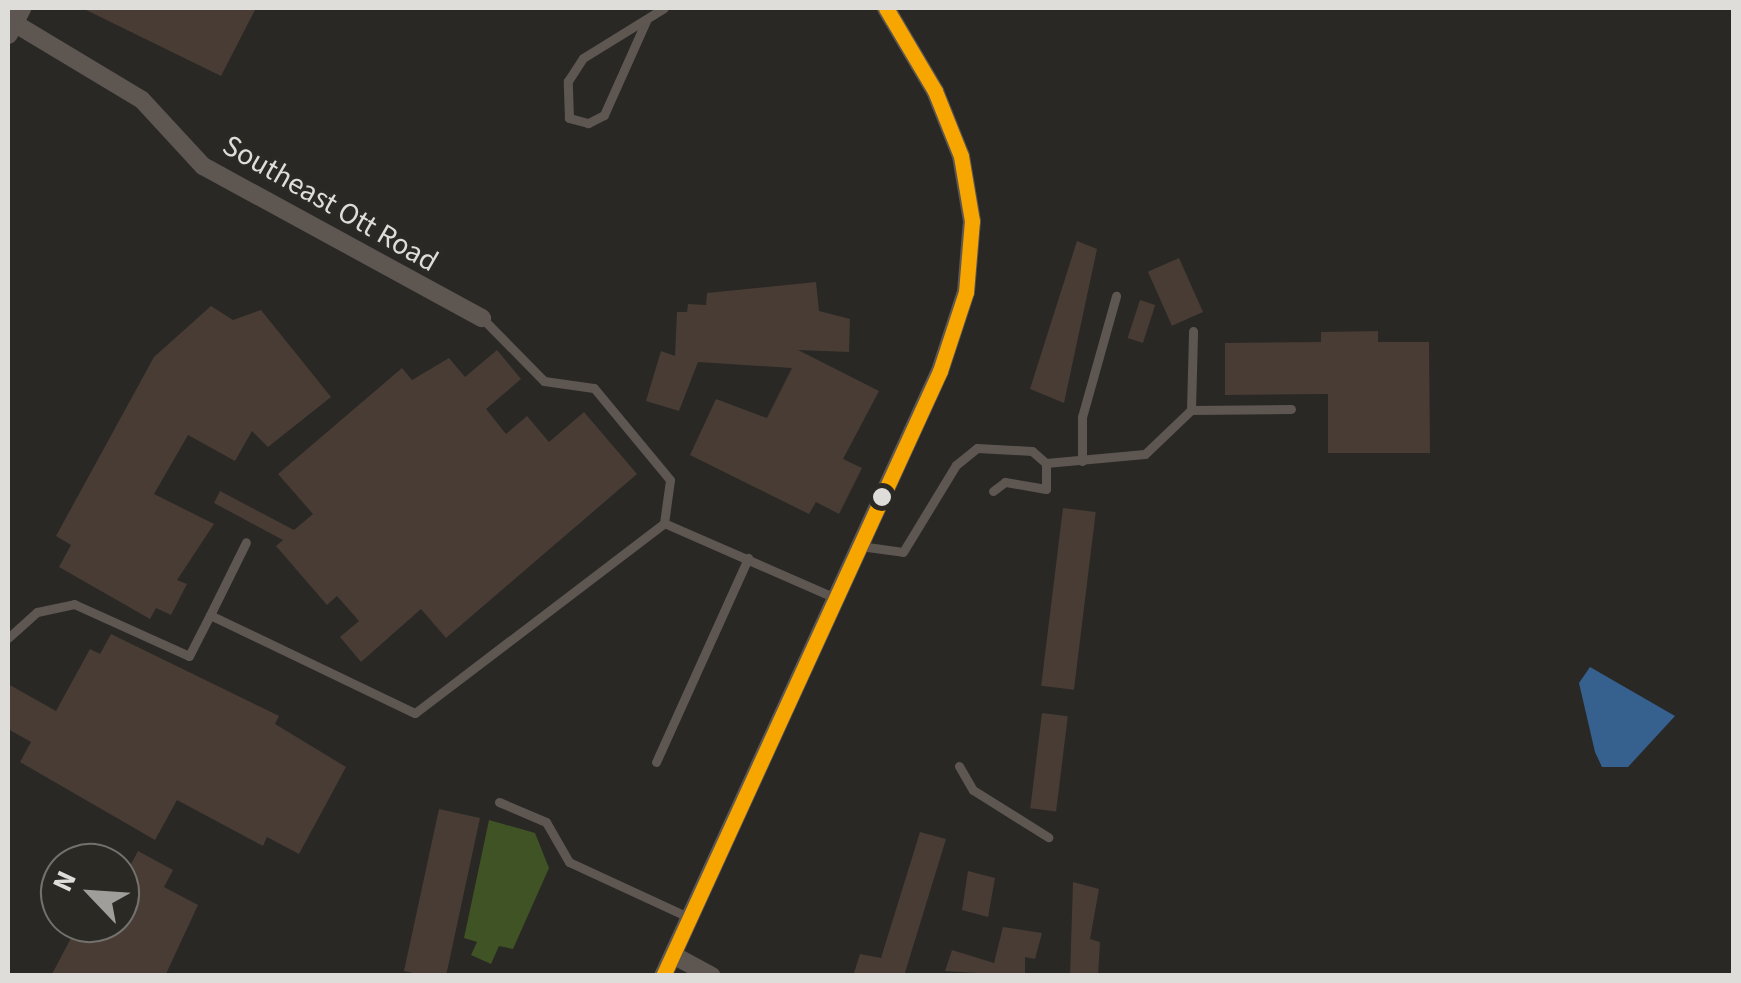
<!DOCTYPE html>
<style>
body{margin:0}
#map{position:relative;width:1741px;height:983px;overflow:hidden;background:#292825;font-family:"Source Sans 3",sans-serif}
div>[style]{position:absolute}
.green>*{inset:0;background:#3f5325}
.water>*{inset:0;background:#36618f}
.building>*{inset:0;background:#483c34;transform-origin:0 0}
.service>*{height:9px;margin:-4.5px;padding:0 4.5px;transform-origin:4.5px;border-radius:4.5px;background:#5e5651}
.minor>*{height:18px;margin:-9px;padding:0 9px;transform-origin:9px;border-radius:9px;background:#5e5651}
.tertiary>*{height:20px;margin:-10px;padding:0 10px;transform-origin:10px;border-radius:10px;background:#5e5651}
.bus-1>*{height:15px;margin:-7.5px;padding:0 7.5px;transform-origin:7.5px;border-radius:7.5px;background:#f7a600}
.dots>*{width:28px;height:28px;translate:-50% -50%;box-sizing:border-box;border:5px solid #2a2924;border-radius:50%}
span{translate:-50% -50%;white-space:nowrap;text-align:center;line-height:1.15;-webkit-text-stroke:8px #2a2924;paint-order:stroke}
.street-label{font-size:30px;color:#deddda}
.frame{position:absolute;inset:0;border:10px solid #deddda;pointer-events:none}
.north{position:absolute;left:40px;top:843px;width:100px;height:100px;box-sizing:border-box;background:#2a2924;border:2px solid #72716d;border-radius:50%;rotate:295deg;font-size:28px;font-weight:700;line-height:40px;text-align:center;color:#deddda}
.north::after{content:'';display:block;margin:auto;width:35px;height:45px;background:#9f9e9b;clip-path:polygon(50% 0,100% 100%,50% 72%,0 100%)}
</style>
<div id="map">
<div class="green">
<i style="clip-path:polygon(489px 820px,535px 833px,549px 868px,513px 949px,499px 946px,491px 964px,471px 955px,477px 942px,464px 938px)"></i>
</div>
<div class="water">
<i style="clip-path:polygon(1590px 667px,1675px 716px,1628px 767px,1602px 767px,1595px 752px,1579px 683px)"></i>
</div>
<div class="building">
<i style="clip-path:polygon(82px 8px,256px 8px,221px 76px)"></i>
<i style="clip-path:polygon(1077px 241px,1097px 249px,1064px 403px,1030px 389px)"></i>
<i style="left:1179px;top:258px;width:59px;height:34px;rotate:66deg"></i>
<i style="clip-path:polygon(816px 282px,819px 311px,850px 319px,849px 352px,798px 350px,879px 391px,843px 459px,862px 468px,839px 514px,816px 502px,809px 514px,690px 455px,716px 399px,767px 418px,792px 368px,698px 362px,679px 411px,646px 401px,661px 351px,675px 356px,677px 312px,687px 312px,688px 304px,706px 305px,707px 293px)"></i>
<i style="left:1140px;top:300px;width:16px;height:40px;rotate:18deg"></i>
<i style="clip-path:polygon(211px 306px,233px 320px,261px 310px,331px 397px,268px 447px,252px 431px,235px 461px,188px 435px,154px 494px,214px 524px,177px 580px,187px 584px,171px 615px,156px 608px,150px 619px,59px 567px,71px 545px,56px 536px,154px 357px)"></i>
<i style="clip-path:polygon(1378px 331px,1378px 342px,1429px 342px,1430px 453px,1328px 453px,1328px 394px,1225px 395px,1225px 343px,1321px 342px,1321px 332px)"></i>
<i style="clip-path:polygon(497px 350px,521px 379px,486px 409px,506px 434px,527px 416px,549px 442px,584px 412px,637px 474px,446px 638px,421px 609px,361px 662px,340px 637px,359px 621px,337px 596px,327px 605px,276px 546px,283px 540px,214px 503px,220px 491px,294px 530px,313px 514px,278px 474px,402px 368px,412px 380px,449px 358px,465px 377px)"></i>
<i style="left:1063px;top:508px;width:33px;height:179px;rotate:7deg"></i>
<i style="clip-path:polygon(111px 634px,279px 716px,275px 724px,346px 767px,299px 854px,267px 837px,263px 846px,177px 800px,155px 840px,20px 762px,31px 742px,8px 729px,8px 684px,56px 711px,90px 649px,100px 654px)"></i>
<i style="left:1042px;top:713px;width:26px;height:96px;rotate:7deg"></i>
<i style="clip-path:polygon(439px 809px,480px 818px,446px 976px,426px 976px,404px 971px)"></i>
<i style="clip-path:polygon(920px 832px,946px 839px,904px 976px,853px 976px,860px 954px,881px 958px)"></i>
<i style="clip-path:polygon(138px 851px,173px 870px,164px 887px,198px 905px,165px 976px,51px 976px,79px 923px,120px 923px,120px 885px)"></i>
<i style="clip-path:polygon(968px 871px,995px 878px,988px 917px,962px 910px)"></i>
<i style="clip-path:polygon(1073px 882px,1099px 889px,1090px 939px,1100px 942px,1098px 976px,1070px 976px)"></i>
<i style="clip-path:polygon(1003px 927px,1042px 933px,1035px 959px,1025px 957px,1025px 976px,945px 971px,952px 950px,994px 963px)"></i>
</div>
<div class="service">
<i style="left:646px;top:21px;width:103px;rotate:114.1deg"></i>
<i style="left:604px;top:115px;width:18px;rotate:153deg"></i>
<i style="left:588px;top:123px;width:20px;rotate:-165deg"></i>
<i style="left:569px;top:118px;width:37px;rotate:-92deg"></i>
<i style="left:568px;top:81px;width:27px;rotate:-57deg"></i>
<i style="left:583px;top:58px;width:95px;rotate:-31.7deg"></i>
<i style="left:482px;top:318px;width:88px;rotate:45.5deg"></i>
<i style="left:544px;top:381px;width:50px;rotate:8deg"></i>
<i style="left:594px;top:388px;width:119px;rotate:50.4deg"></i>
<i style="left:670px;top:480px;width:43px;rotate:97.9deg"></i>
<i style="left:1191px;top:410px;width:79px;rotate:-88.5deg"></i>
<i style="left:1082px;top:461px;width:44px;rotate:-90deg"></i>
<i style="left:1082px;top:417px;width:126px;rotate:-74.3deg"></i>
<i style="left:1046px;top:463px;width:99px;rotate:-5.2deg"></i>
<i style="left:1145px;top:454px;width:64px;rotate:-43.7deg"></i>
<i style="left:1191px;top:410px;width:100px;rotate:-0.6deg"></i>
<i style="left:860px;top:546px;width:43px;rotate:7.9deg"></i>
<i style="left:903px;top:552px;width:102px;rotate:-58.7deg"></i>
<i style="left:956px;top:465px;width:27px;rotate:-39deg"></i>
<i style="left:977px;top:448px;width:55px;rotate:3.1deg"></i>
<i style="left:1032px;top:451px;width:18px;rotate:41deg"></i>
<i style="left:1046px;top:463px;width:26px;rotate:90deg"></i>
<i style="left:1046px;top:489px;width:42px;rotate:-170.3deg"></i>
<i style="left:1005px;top:482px;width:15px;rotate:143deg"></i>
<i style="left:210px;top:615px;width:81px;rotate:-63.7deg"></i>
<i style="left:8px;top:638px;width:39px;rotate:-42deg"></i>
<i style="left:37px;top:612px;width:38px;rotate:-12deg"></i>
<i style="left:74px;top:604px;width:126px;rotate:24.3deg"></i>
<i style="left:189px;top:656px;width:46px;rotate:-62.9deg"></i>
<i style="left:210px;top:615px;width:227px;rotate:25.6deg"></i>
<i style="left:415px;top:713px;width:313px;rotate:-37.3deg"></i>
<i style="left:664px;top:523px;width:188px;rotate:23.6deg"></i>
<i style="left:656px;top:762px;width:224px;rotate:-65.7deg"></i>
<i style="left:959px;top:766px;width:28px;rotate:60deg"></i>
<i style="left:973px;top:790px;width:89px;rotate:32.1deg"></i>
<i style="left:499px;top:802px;width:51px;rotate:23.1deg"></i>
<i style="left:546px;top:822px;width:46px;rotate:60.1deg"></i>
<i style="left:569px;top:862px;width:133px;rotate:24.8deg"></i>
</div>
<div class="minor">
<i style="left:14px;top:23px;width:149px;rotate:31deg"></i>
<i style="left:142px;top:100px;width:90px;rotate:47.3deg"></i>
<i style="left:203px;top:166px;width:318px;rotate:28.6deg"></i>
<i style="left:673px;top:955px;width:44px;rotate:28.3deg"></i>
<i style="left:663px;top:976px;width:665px;rotate:-65.4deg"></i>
<i style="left:940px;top:371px;width:83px;rotate:-71.8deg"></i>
<i style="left:966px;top:292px;width:71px;rotate:-85.2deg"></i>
<i style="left:972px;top:221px;width:66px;rotate:-99.6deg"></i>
<i style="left:961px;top:156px;width:70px;rotate:-111.8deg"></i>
<i style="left:935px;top:91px;width:96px;rotate:-120.6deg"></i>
</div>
<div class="tertiary">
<i style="left:8px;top:34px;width:29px;rotate:-63deg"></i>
</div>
<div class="bus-1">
<i style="left:663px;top:976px;width:665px;rotate:-65.4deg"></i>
<i style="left:940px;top:371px;width:83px;rotate:-71.8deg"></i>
<i style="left:966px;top:292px;width:71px;rotate:-85.2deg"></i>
<i style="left:972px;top:221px;width:66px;rotate:-99.6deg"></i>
<i style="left:961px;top:156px;width:70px;rotate:-111.8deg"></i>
<i style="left:935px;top:91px;width:96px;rotate:-120.6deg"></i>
</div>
<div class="dots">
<i style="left:882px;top:497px;background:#deddda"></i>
</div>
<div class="street-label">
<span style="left:330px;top:204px;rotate:30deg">Southeast Ott Road</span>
</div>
<div class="frame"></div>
<div class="north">N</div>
</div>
